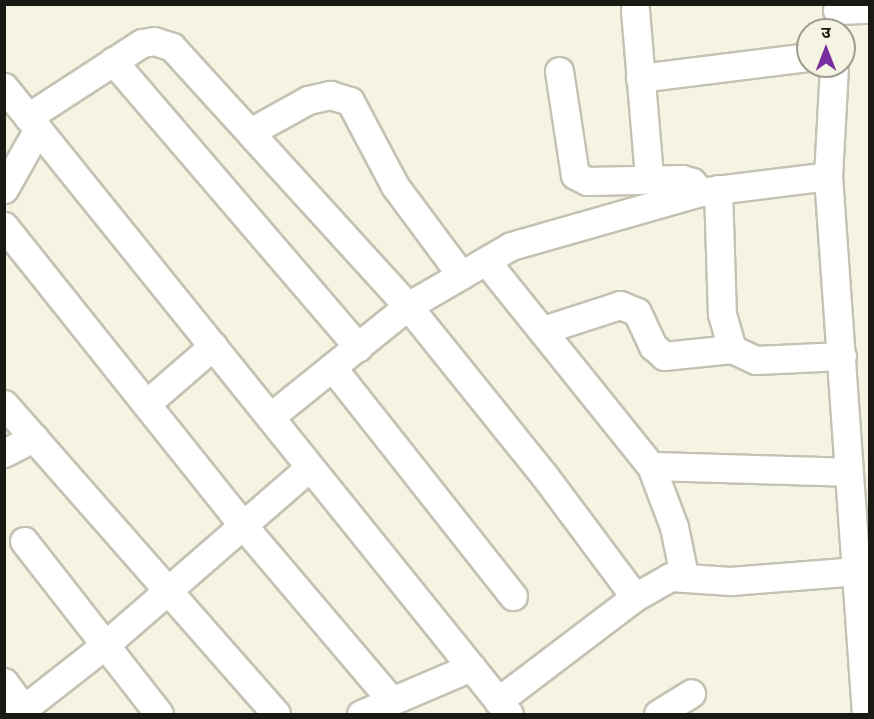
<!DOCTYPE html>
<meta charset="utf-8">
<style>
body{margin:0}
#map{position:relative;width:874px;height:719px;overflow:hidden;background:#f5f3e2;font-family:Lato,"Noto Sans Devanagari",sans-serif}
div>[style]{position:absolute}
.roads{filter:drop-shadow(2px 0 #c4c2b2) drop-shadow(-2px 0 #c4c2b2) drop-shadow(0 2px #c4c2b2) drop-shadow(0 -2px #c4c2b2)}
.minor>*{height:27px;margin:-13.5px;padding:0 13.5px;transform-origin:13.5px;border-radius:13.5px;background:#fff}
span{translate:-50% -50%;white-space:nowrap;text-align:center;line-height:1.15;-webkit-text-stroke:6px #f5f3e2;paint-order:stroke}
.frame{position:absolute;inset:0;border:6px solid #1a1913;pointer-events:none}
.north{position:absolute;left:796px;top:18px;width:60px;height:60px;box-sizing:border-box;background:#f5f3e2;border:2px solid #9d9c8f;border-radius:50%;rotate:0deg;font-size:16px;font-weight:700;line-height:24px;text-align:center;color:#1a1913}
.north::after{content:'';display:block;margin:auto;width:21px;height:27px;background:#792ea0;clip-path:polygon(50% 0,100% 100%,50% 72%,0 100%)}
</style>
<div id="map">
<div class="roads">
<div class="minor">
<i style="left:635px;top:10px;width:169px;rotate:85.2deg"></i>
<i style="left:837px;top:10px;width:33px;rotate:-2deg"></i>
<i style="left:113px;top:61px;width:377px;rotate:49.4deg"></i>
<i style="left:834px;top:66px;width:110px;rotate:93.1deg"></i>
<i style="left:828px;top:176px;width:539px;rotate:85.96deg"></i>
<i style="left:559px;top:71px;width:105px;rotate:81.3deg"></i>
<i style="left:575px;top:175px;width:13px;rotate:27deg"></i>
<i style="left:587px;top:181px;width:95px;rotate:-1.2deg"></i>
<i style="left:682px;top:179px;width:10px;rotate:17deg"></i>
<i style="left:692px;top:182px;width:13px;rotate:51deg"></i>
<i style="left:640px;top:78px;width:169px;rotate:-7.1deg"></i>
<i style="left:4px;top:87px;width:805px;rotate:51.15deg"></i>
<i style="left:28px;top:117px;width:136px;rotate:-33deg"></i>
<i style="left:142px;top:43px;width:12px;rotate:-9deg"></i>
<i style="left:154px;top:41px;width:19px;rotate:18deg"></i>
<i style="left:172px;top:47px;width:350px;rotate:47.7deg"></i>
<i style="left:408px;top:306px;width:217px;rotate:51.2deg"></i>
<i style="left:544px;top:475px;width:152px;rotate:53.3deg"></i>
<i style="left:250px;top:132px;width:66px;rotate:-28.9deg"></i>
<i style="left:308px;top:100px;width:23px;rotate:-13deg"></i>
<i style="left:330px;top:95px;width:21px;rotate:17deg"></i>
<i style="left:350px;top:101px;width:96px;rotate:62.1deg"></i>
<i style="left:395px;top:186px;width:111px;rotate:53.4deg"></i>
<i style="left:4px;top:189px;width:69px;rotate:-60.5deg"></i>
<i style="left:718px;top:189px;width:125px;rotate:88.2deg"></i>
<i style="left:722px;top:314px;width:36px;rotate:74deg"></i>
<i style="left:732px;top:349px;width:26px;rotate:25deg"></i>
<i style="left:756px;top:360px;width:86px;rotate:-2.7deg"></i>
<i style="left:4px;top:226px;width:380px;rotate:51.4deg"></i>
<i style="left:241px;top:523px;width:233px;rotate:49.7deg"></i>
<i style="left:486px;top:261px;width:263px;rotate:51.2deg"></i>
<i style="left:651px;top:466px;width:65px;rotate:69.3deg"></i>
<i style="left:674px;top:527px;width:49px;rotate:78.2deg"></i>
<i style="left:543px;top:330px;width:81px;rotate:-18deg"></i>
<i style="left:620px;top:305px;width:18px;rotate:22deg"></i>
<i style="left:637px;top:312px;width:38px;rotate:65deg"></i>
<i style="left:653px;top:346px;width:15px;rotate:42deg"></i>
<i style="left:664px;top:356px;width:68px;rotate:-5.9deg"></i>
<i style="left:332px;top:367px;width:292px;rotate:51.7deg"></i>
<i style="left:4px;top:404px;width:412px;rotate:48.7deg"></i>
<i style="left:146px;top:404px;width:89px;rotate:-40.9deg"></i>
<i style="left:270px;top:417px;width:177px;rotate:-38.8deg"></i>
<i style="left:408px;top:306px;width:119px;rotate:-30.2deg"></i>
<i style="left:511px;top:246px;width:197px;rotate:-15.9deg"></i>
<i style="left:700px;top:192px;width:129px;rotate:-7.1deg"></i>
<i style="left:4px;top:453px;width:34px;rotate:-27deg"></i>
<i style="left:651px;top:466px;width:198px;rotate:1.7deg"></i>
<i style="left:24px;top:541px;width:219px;rotate:52deg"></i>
<i style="left:4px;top:682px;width:39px;rotate:54deg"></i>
<i style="left:498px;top:701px;width:172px;rotate:-37.2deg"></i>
<i style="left:635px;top:597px;width:40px;rotate:-29.7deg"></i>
<i style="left:670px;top:577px;width:61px;rotate:3.8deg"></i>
<i style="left:731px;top:581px;width:139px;rotate:-4.5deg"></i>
<i style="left:17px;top:714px;width:112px;rotate:-38.1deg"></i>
<i style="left:105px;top:645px;width:271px;rotate:-41deg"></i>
<i style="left:361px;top:714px;width:120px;rotate:-23.1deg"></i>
<i style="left:658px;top:714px;width:39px;rotate:-32deg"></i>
</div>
</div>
<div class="frame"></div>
<div class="north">उ</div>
</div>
